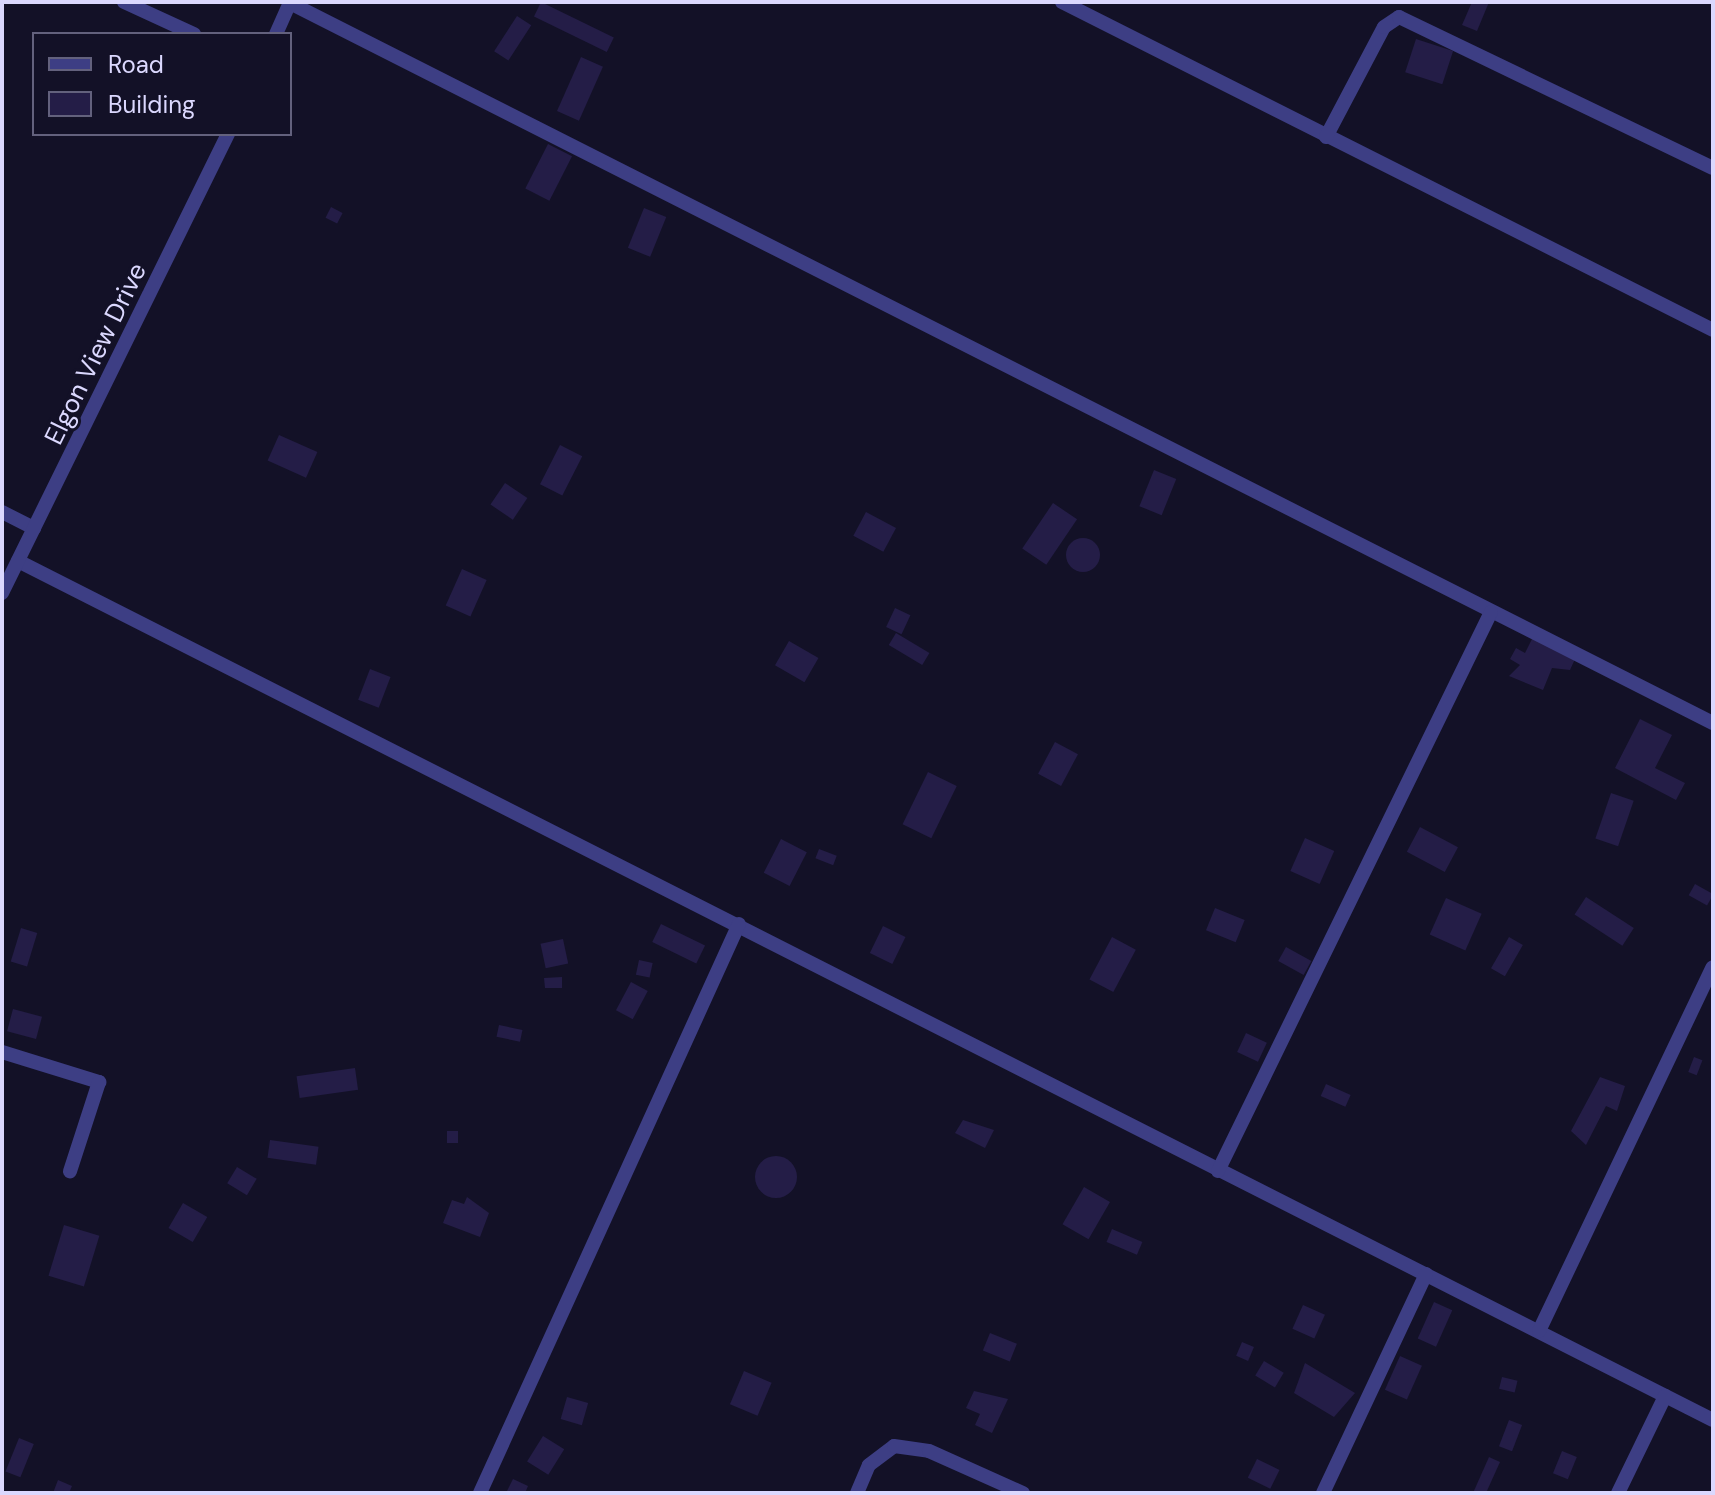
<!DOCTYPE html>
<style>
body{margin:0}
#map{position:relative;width:1715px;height:1495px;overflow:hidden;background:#131127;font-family:"DM Sans",sans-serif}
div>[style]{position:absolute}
.building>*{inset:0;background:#241d47;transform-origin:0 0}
.round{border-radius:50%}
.street>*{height:14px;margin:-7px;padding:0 7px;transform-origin:7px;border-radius:7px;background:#3d3e84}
span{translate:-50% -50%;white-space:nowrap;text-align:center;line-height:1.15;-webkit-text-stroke:6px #131127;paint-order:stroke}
.street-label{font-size:26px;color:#dbd8fe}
.frame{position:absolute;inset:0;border:4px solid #dbd8fe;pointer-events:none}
.legend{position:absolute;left:32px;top:32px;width:260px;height:104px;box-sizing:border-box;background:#131127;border:2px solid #63617d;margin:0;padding:10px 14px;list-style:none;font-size:24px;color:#dbd8fe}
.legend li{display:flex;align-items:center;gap:16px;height:40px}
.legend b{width:40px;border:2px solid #63617d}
</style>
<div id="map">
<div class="building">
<i style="left:541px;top:2px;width:81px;height:16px;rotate:26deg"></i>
<i style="clip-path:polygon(1472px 2px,1489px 2px,1477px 31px,1462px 25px)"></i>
<i style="left:517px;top:16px;width:17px;height:42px;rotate:33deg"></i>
<i style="left:1416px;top:39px;width:39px;height:35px;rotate:18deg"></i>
<i style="left:581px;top:57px;width:24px;height:59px;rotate:24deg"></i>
<i style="left:548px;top:144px;width:27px;height:50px;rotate:27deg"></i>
<i style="left:331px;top:207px;width:13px;height:12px;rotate:27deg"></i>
<i style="left:644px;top:208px;width:24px;height:43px;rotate:22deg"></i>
<i style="left:279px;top:435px;width:42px;height:28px;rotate:24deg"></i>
<i style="left:560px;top:445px;width:25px;height:44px;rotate:27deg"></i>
<i style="left:1154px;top:470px;width:24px;height:39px;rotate:22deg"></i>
<i style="left:505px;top:483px;width:27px;height:26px;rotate:34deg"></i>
<i style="left:1053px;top:503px;width:29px;height:55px;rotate:34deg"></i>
<i style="left:866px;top:512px;width:34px;height:27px;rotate:28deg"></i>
<i class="round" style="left:1066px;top:538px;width:34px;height:34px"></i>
<i style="left:462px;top:569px;width:27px;height:40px;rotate:24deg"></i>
<i style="left:895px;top:608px;width:17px;height:21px;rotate:25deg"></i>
<i style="left:896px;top:633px;width:39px;height:14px;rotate:31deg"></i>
<i style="clip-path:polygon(1533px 637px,1575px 659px,1570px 670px,1552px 668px,1543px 690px,1509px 676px,1520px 665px,1510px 659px,1516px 648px,1525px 653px)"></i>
<i style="left:789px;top:641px;width:34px;height:28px;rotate:30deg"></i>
<i style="left:370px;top:669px;width:22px;height:33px;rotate:21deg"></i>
<i style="clip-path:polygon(1640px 719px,1672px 735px,1655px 768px,1685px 783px,1676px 800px,1615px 768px)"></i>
<i style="left:1055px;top:742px;width:26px;height:36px;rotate:28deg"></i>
<i style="left:928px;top:772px;width:32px;height:58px;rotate:26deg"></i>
<i style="left:1611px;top:793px;width:24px;height:48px;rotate:19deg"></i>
<i style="left:1420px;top:827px;width:43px;height:28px;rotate:28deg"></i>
<i style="left:1305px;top:838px;width:32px;height:36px;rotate:24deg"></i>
<i style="left:781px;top:839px;width:29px;height:38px;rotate:27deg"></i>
<i style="left:819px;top:849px;width:19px;height:10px;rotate:21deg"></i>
<i style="left:1695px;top:884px;width:21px;height:13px;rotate:29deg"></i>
<i style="left:1586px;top:897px;width:57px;height:21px;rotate:33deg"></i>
<i style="left:1446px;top:898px;width:39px;height:40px;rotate:24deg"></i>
<i style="left:1215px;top:908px;width:32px;height:24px;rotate:22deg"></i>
<i style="left:661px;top:924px;width:49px;height:20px;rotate:26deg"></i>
<i style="left:883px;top:926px;width:25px;height:30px;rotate:26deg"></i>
<i style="left:21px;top:928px;width:17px;height:35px;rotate:17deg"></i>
<i style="left:1112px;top:937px;width:27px;height:48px;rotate:28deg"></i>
<i style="left:1509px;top:937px;width:16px;height:36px;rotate:30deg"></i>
<i style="left:563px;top:939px;width:25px;height:23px;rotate:78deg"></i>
<i style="left:1286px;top:947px;width:29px;height:16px;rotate:29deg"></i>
<i style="left:639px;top:960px;width:14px;height:15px;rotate:12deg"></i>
<i style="clip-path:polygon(562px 977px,562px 988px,545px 988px,544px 978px)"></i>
<i style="left:631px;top:982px;width:19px;height:32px;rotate:28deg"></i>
<i style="left:13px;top:1009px;width:30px;height:23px;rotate:15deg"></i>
<i style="left:499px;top:1025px;width:24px;height:12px;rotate:12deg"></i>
<i style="left:1246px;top:1033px;width:23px;height:21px;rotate:25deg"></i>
<i style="left:1694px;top:1057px;width:9px;height:16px;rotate:21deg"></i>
<i style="left:355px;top:1068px;width:22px;height:59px;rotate:82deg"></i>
<i style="clip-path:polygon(1600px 1077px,1625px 1086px,1617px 1111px,1606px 1106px,1586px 1145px,1571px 1131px)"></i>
<i style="left:1326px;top:1084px;width:27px;height:13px;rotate:24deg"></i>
<i style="clip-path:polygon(963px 1120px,994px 1130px,985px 1148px,955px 1133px)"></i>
<i style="left:447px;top:1131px;width:11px;height:12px"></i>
<i style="left:270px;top:1140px;width:49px;height:18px;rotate:8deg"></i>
<i class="round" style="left:755px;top:1156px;width:42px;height:42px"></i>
<i style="left:237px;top:1167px;width:23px;height:19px;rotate:31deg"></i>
<i style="left:1084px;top:1187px;width:30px;height:43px;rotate:30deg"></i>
<i style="clip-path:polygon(467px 1197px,489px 1213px,480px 1237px,443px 1223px,452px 1200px,464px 1204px)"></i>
<i style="left:183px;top:1203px;width:28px;height:29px;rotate:30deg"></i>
<i style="left:64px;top:1225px;width:37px;height:53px;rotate:17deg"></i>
<i style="left:1112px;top:1229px;width:33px;height:14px;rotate:23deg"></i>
<i style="left:1434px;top:1302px;width:20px;height:40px;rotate:24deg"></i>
<i style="left:1303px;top:1305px;width:24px;height:26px;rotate:24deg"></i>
<i style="left:990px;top:1333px;width:29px;height:19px;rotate:22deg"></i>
<i style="left:1242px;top:1342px;width:13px;height:15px;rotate:23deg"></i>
<i style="left:1400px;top:1356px;width:24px;height:37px;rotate:24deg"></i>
<i style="left:1264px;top:1361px;width:23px;height:17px;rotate:31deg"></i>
<i style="clip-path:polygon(1305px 1363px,1355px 1393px,1334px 1417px,1294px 1393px)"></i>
<i style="left:744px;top:1371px;width:30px;height:36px;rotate:23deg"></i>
<i style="left:1502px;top:1377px;width:16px;height:12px;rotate:14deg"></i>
<i style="clip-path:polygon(974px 1391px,1008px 1399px,992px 1433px,975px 1425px,980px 1414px,966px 1408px)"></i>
<i style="left:567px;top:1397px;width:22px;height:23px;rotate:16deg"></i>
<i style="left:1509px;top:1420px;width:14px;height:28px;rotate:21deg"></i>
<i style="left:543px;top:1436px;width:25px;height:30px;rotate:32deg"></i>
<i style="left:19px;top:1438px;width:16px;height:36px;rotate:22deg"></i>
<i style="left:1562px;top:1451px;width:16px;height:24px;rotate:22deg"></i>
<i style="clip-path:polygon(1489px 1457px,1500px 1462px,1486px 1493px,1473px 1493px)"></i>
<i style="left:1257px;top:1459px;width:25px;height:21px;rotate:26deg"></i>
<i style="clip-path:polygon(513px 1479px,528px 1486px,525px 1493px,506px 1493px)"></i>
<i style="clip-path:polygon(58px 1480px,72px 1486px,69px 1493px,53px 1493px)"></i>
</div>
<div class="street">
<i style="left:124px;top:2px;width:77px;rotate:24.6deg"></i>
<i style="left:1062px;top:2px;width:729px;rotate:26.74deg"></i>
<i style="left:290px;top:3px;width:1595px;rotate:26.84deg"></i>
<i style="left:276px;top:34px;width:35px;rotate:-66deg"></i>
<i style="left:1326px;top:137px;width:124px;rotate:-62.2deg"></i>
<i style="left:1384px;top:27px;width:18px;rotate:-34deg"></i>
<i style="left:1399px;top:17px;width:348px;rotate:25.7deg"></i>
<i style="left:2px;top:512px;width:36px;rotate:27deg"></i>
<i style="left:18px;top:561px;width:1900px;rotate:26.88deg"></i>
<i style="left:2px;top:593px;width:512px;rotate:-63.79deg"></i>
<i style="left:2px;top:1052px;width:102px;rotate:17.2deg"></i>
<i style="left:99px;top:1082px;width:94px;rotate:108deg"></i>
<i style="left:1218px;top:1171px;width:622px;rotate:-63.97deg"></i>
<i style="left:1539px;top:1331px;width:403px;rotate:-64.5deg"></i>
<i style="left:480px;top:1493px;width:625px;rotate:-65.53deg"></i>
<i style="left:857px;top:1493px;width:30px;rotate:-67deg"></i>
<i style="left:869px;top:1465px;width:31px;rotate:-37deg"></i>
<i style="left:894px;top:1446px;width:35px;rotate:8deg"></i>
<i style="left:929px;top:1451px;width:103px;rotate:24.1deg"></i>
<i style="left:1323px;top:1493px;width:242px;rotate:-64.8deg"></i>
<i style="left:1618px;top:1493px;width:108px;rotate:-64.1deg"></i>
</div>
<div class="street-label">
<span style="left:96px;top:354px;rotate:-64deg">Elgon View Drive</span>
</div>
<div class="frame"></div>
<ul class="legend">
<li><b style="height:10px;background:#3d3e84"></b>Road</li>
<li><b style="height:22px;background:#241d47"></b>Building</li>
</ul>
</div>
